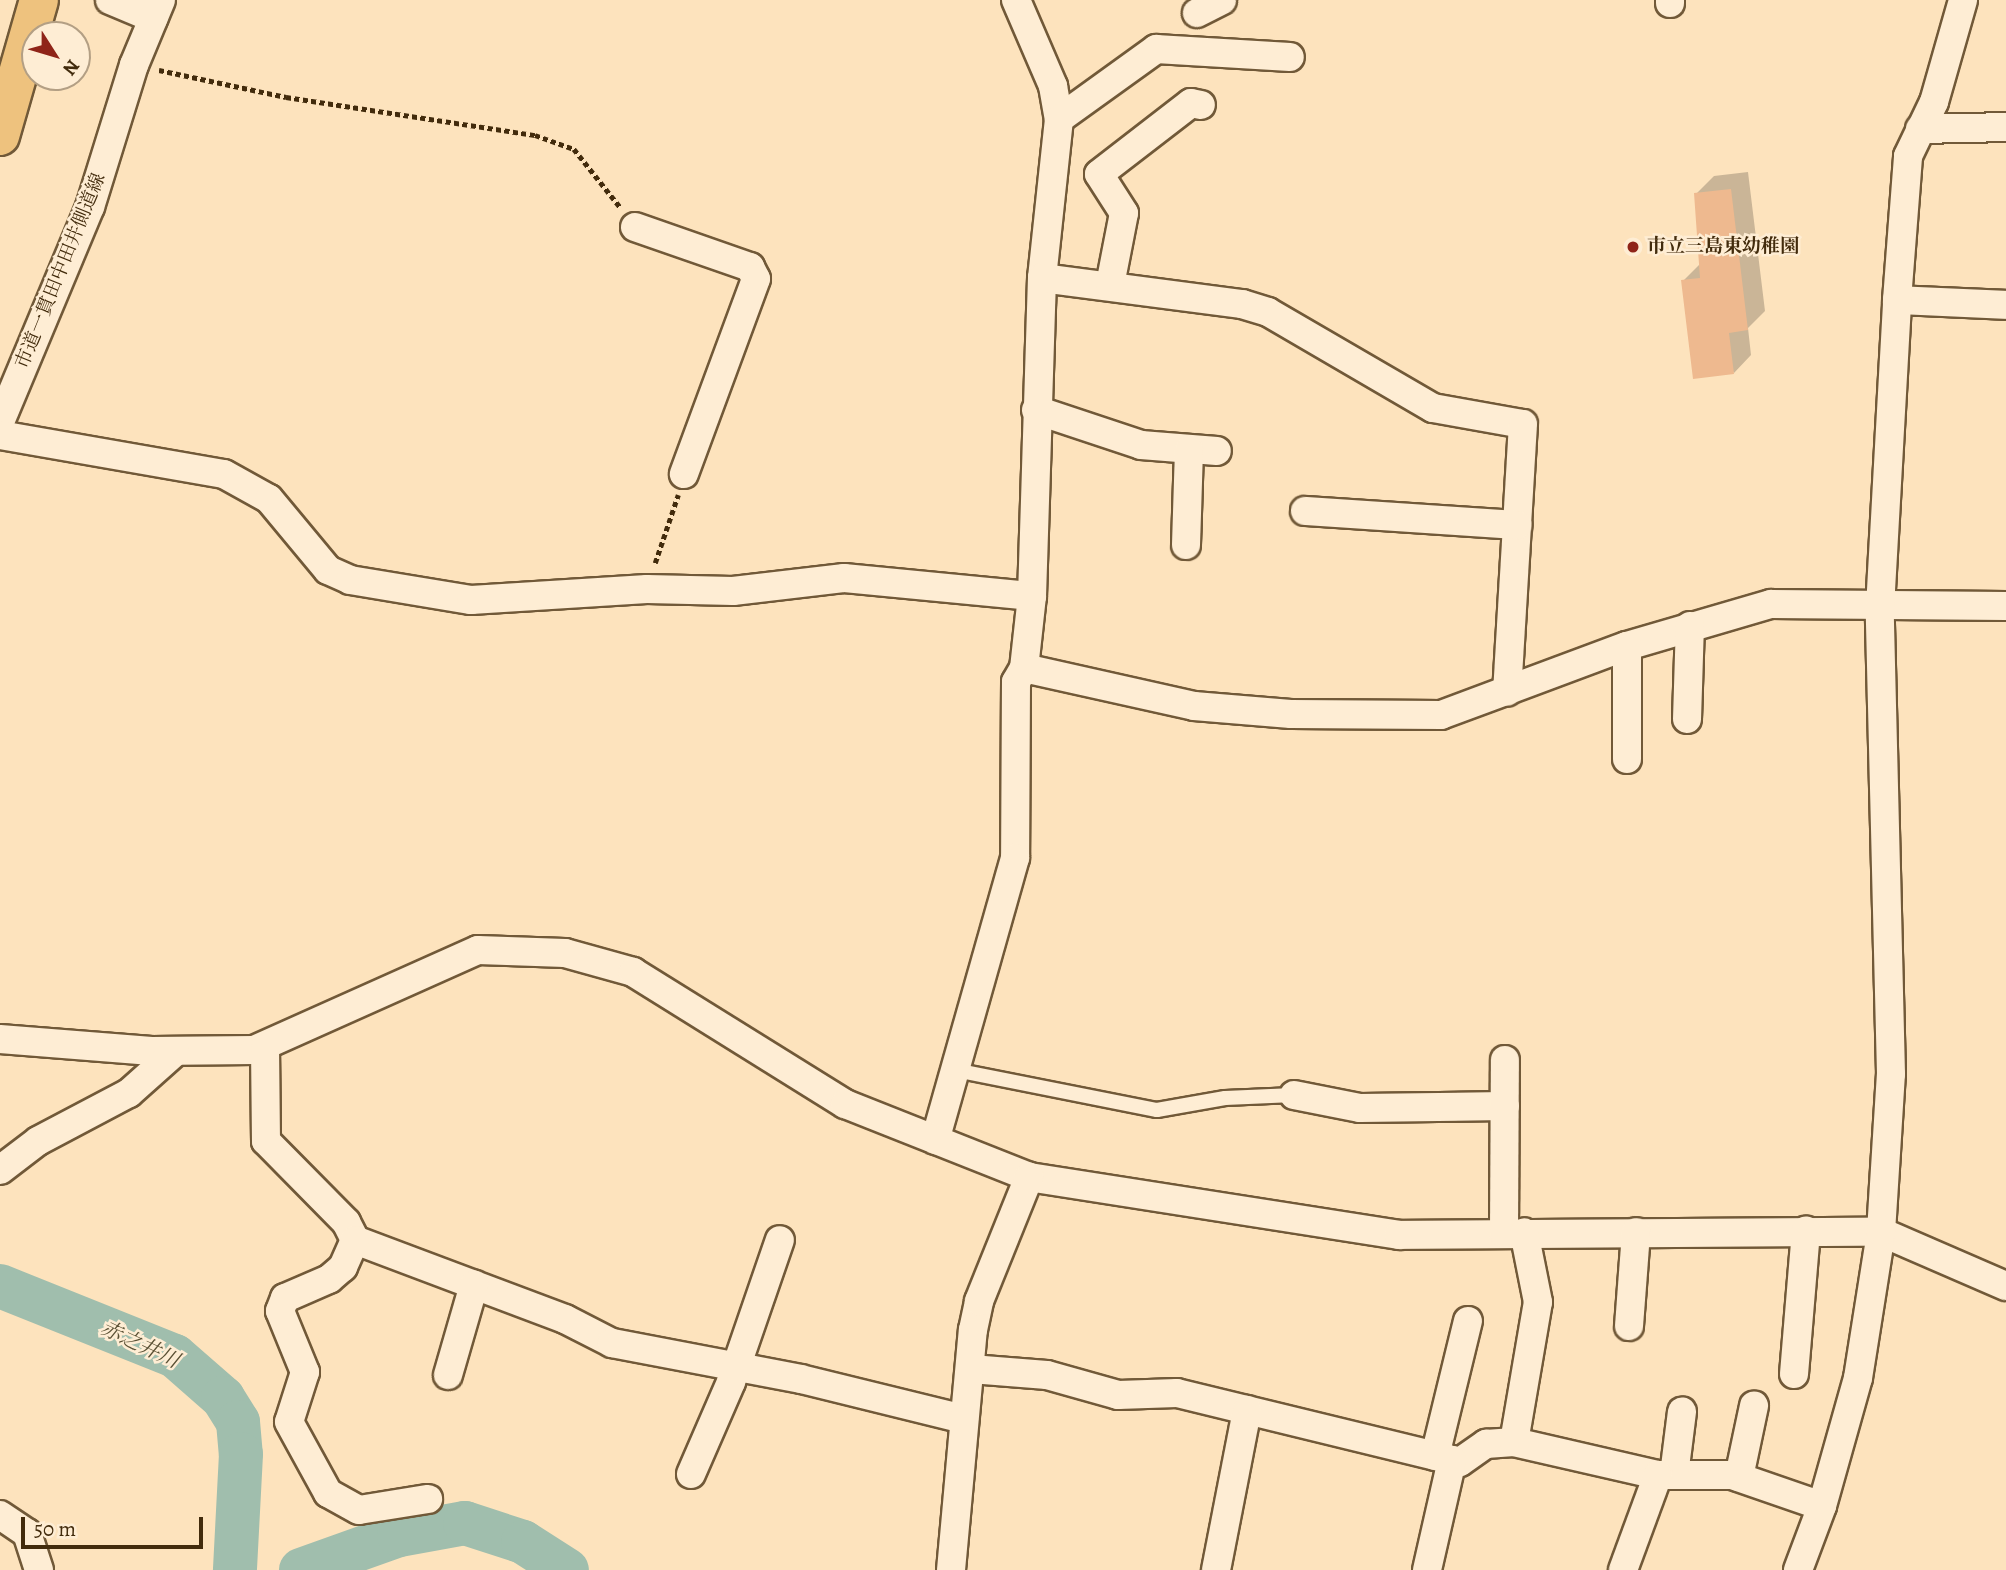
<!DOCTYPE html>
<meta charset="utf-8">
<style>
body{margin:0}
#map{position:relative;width:2006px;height:1570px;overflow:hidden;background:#fde3bd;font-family:Alegreya,"Noto Serif JP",serif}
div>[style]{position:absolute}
.shadow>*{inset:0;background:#0003}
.river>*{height:44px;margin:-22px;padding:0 22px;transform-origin:22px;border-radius:22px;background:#a0bead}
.building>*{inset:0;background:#eeb98f}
.path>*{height:4.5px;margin-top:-2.25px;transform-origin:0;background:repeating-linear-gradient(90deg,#422b0c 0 5px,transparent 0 8.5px)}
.roads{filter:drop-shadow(2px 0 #715938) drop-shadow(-2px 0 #715938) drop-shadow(0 2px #715938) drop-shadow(0 -2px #715938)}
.lane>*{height:14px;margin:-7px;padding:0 7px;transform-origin:7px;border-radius:7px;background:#feedd4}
.street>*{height:28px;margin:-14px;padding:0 14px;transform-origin:14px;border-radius:14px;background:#feedd4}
.highway>*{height:38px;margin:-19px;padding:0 19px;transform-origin:19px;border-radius:19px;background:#eec27e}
.dots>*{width:19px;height:19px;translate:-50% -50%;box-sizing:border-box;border:4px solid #feedd4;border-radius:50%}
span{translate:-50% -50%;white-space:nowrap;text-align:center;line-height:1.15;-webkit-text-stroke:5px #feedd4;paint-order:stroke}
.poi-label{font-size:19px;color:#422b0c;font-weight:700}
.left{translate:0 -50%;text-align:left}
.street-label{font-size:19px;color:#422b0c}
.water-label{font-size:21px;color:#5a5034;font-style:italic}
.north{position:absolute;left:21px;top:21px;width:70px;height:70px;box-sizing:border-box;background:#feedd4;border:2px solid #b39f84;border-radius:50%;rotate:127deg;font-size:19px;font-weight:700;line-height:28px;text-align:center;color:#422b0c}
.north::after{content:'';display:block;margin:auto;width:24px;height:32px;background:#8f2418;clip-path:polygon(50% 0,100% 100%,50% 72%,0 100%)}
.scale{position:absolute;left:21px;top:1517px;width:182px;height:32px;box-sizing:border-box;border:4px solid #422b0c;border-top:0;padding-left:9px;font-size:21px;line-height:24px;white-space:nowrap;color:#422b0c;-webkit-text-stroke:5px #feedd4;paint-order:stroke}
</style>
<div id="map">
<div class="shadow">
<i style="clip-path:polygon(1748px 172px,1765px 311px,1748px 328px,1751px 355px,1734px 373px,1683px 281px,1701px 263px,1696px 194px,1714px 176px)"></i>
</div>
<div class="river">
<i style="left:0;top:1286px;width:188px;rotate:21.8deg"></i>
<i style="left:175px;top:1356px;width:64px;rotate:41.2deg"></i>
<i style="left:223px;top:1398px;width:28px;rotate:58deg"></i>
<i style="left:238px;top:1422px;width:32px;rotate:85deg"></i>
<i style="left:241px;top:1454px;width:116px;rotate:93deg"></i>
<i style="left:301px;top:1570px;width:104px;rotate:-19.7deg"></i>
<i style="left:399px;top:1535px;width:67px;rotate:-10.3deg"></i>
<i style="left:465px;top:1523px;width:61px;rotate:18.1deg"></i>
<i style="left:523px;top:1542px;width:52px;rotate:32.5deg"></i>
</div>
<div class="building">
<i style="clip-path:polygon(1731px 189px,1748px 330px,1729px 333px,1734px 374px,1693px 379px,1681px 280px,1700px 278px,1694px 193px)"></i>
</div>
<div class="path">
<i style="left:159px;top:70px;width:130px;rotate:12deg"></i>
<i style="left:286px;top:97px;width:252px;rotate:8.7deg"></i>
<i style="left:535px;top:135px;width:41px;rotate:19.7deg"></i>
<i style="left:574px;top:149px;width:75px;rotate:51.5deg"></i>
<i style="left:655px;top:563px;width:72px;rotate:-71.3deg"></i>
</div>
<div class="roads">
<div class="lane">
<i style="left:955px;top:1070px;width:206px;rotate:11.2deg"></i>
<i style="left:1157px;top:1110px;width:69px;rotate:-10deg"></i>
<i style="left:1225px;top:1098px;width:69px;rotate:-2.5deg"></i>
</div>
<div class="street">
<i style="left:110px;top:0;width:47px;rotate:22.7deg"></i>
<i style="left:1016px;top:0;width:94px;rotate:66.7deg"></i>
<i style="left:1053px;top:86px;width:34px;rotate:80deg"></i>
<i style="left:1059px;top:119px;width:160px;rotate:96.1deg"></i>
<i style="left:1042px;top:278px;width:318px;rotate:91.8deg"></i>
<i style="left:1670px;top:0;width:3px;rotate:90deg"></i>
<i style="left:1197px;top:13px;width:28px;rotate:-27deg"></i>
<i style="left:1059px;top:119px;width:120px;rotate:-35.8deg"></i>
<i style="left:1156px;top:49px;width:134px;rotate:3.4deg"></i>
<i style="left:1920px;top:129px;width:86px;rotate:-1.3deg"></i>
<i style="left:635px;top:227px;width:122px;rotate:19.2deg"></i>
<i style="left:750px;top:267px;width:13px;rotate:63deg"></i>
<i style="left:756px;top:279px;width:208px;rotate:110.3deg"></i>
<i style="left:1042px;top:278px;width:202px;rotate:7.4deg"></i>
<i style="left:1242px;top:304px;width:27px;rotate:17deg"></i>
<i style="left:1268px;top:312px;width:191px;rotate:30.2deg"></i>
<i style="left:1433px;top:408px;width:91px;rotate:10.1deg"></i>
<i style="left:1523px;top:424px;width:268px;rotate:93.4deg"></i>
<i style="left:1110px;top:285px;width:73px;rotate:-79deg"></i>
<i style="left:1124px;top:213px;width:46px;rotate:-122.7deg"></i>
<i style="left:1099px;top:174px;width:116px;rotate:-37.7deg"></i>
<i style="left:1191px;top:103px;width:10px;rotate:11deg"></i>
<i style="left:1897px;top:300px;width:109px;rotate:2.6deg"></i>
<i style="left:1036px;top:410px;width:111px;rotate:18.4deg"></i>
<i style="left:1141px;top:445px;width:76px;rotate:4.5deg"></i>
<i style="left:0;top:422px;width:233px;rotate:-67.3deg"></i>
<i style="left:90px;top:207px;width:149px;rotate:-72.8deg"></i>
<i style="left:134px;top:65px;width:70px;rotate:-67.4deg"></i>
<i style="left:0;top:435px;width:227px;rotate:9.9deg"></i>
<i style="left:224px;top:474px;width:51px;rotate:29.1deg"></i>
<i style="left:269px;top:499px;width:92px;rotate:50.3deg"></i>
<i style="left:328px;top:570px;width:24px;rotate:24deg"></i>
<i style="left:350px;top:580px;width:123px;rotate:9.4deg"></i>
<i style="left:471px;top:600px;width:176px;rotate:-3.6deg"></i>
<i style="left:647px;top:589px;width:86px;rotate:1.3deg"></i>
<i style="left:733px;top:591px;width:112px;rotate:-6.7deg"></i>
<i style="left:844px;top:578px;width:189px;rotate:5.5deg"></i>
<i style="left:1032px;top:596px;width:72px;rotate:96.3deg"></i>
<i style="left:1024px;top:668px;width:16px;rotate:120deg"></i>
<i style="left:1016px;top:682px;width:176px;rotate:90.3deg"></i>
<i style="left:1015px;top:858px;width:293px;rotate:105.8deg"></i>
<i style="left:1305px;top:511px;width:213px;rotate:3.8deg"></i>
<i style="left:1186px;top:545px;width:95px;rotate:-88.2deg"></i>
<i style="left:1024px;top:668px;width:174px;rotate:12.6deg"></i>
<i style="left:1194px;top:706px;width:97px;rotate:4.7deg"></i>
<i style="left:1291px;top:714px;width:150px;rotate:0.4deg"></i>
<i style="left:1441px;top:715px;width:198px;rotate:-20.4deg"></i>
<i style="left:1627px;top:646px;width:150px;rotate:-16.3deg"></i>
<i style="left:1771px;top:604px;width:235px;rotate:0.5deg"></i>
<i style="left:1687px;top:719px;width:93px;rotate:-88.2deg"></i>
<i style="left:1627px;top:759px;width:113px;rotate:-90deg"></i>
<i style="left:0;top:1039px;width:152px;rotate:4.5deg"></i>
<i style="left:152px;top:1051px;width:102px;rotate:-0.6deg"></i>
<i style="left:254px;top:1050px;width:245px;rotate:-24.1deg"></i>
<i style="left:478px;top:950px;width:87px;rotate:2deg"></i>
<i style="left:565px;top:953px;width:71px;rotate:15.6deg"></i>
<i style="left:633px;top:972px;width:250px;rotate:31.9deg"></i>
<i style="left:845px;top:1104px;width:198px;rotate:21.6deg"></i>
<i style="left:1029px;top:1177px;width:375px;rotate:8.9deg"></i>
<i style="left:1399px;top:1235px;width:482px;rotate:-0.4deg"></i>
<i style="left:1881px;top:1232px;width:136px;rotate:23.4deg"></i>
<i style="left:265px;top:1047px;width:94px;rotate:89.4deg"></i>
<i style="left:266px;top:1141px;width:114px;rotate:45.4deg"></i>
<i style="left:346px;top:1222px;width:20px;rotate:63deg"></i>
<i style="left:355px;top:1240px;width:224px;rotate:20.6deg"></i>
<i style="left:565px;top:1319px;width:53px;rotate:27.1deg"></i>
<i style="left:612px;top:1343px;width:192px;rotate:10.8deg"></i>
<i style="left:801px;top:1379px;width:168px;rotate:13.8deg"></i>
<i style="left:1294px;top:1095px;width:67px;rotate:11.1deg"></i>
<i style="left:1360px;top:1108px;width:145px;rotate:-0.8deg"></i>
<i style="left:0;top:1170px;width:48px;rotate:-37.3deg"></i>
<i style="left:38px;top:1141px;width:103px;rotate:-27.8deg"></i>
<i style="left:129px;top:1093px;width:62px;rotate:-41.7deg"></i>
<i style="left:1504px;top:1233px;width:173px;rotate:-89.7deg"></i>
<i style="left:355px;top:1240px;width:30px;rotate:114deg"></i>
<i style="left:343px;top:1267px;width:18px;rotate:139deg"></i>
<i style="left:329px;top:1279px;width:48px;rotate:156.6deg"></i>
<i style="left:285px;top:1298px;width:14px;rotate:111deg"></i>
<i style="left:280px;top:1311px;width:66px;rotate:67.7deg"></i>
<i style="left:305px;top:1372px;width:52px;rotate:107.7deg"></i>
<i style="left:289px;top:1422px;width:81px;rotate:61.2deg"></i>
<i style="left:328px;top:1493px;width:35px;rotate:29deg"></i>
<i style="left:359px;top:1510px;width:70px;rotate:-9.1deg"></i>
<i style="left:1629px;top:1326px;width:94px;rotate:-85.7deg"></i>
<i style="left:971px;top:1369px;width:76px;rotate:4.5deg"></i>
<i style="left:1047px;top:1375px;width:74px;rotate:15.7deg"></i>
<i style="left:1118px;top:1395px;width:59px;rotate:-1.9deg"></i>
<i style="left:1177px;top:1393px;width:291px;rotate:13.7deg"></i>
<i style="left:1460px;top:1462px;width:32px;rotate:-35deg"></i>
<i style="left:1486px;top:1444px;width:28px;rotate:-4deg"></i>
<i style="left:1514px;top:1442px;width:148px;rotate:12.9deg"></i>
<i style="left:1658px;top:1475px;width:74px"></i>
<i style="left:1732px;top:1475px;width:95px;rotate:19deg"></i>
<i style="left:1794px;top:1374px;width:144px;rotate:-85.2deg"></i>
<i style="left:448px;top:1375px;width:94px;rotate:-73.9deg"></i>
<i style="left:1514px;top:1442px;width:142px;rotate:-80.3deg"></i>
<i style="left:1538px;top:1302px;width:71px;rotate:-101.3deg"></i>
<i style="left:1435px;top:1456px;width:139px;rotate:-76.3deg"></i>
<i style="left:691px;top:1474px;width:100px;rotate:-66.5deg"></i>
<i style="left:731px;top:1382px;width:150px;rotate:-71deg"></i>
<i style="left:1674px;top:1475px;width:64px;rotate:-82.8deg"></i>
<i style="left:1739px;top:1477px;width:73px;rotate:-78.1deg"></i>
<i style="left:0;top:1515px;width:32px;rotate:34deg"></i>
<i style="left:27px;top:1533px;width:39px;rotate:72deg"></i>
<i style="left:951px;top:1570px;width:241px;rotate:-84.8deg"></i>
<i style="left:973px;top:1330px;width:30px;rotate:-78deg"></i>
<i style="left:979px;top:1301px;width:134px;rotate:-68deg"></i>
<i style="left:1216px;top:1570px;width:163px;rotate:-79deg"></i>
<i style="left:1427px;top:1570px;width:113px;rotate:-77.2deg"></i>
<i style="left:1623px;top:1570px;width:101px;rotate:-69.8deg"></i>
<i style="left:1798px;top:1570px;width:68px;rotate:-69.4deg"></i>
<i style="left:1822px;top:1506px;width:133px;rotate:-74.3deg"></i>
<i style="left:1858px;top:1378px;width:148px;rotate:-81deg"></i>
<i style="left:1881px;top:1232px;width:158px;rotate:-86.4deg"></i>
<i style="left:1891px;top:1074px;width:466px;rotate:-91.4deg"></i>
<i style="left:1880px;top:608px;width:308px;rotate:-86.8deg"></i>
<i style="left:1897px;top:300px;width:144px;rotate:-85.6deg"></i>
<i style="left:1908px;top:156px;width:60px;rotate:-64.3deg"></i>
<i style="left:1934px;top:102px;width:106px;rotate:-74.1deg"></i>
</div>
<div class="highway">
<i style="left:0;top:136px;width:141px;rotate:-74deg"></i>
</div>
</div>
<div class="dots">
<i style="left:1633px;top:247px;background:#8f2418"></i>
</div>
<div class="poi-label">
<span class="left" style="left:1647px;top:247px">市立三島東幼稚園</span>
</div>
<div class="street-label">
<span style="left:61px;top:271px;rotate:-68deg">市道一貫田中田井側道線</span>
</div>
<div class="water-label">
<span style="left:140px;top:1344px;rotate:25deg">赤之井川</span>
</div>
<div class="north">N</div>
<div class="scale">50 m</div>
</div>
